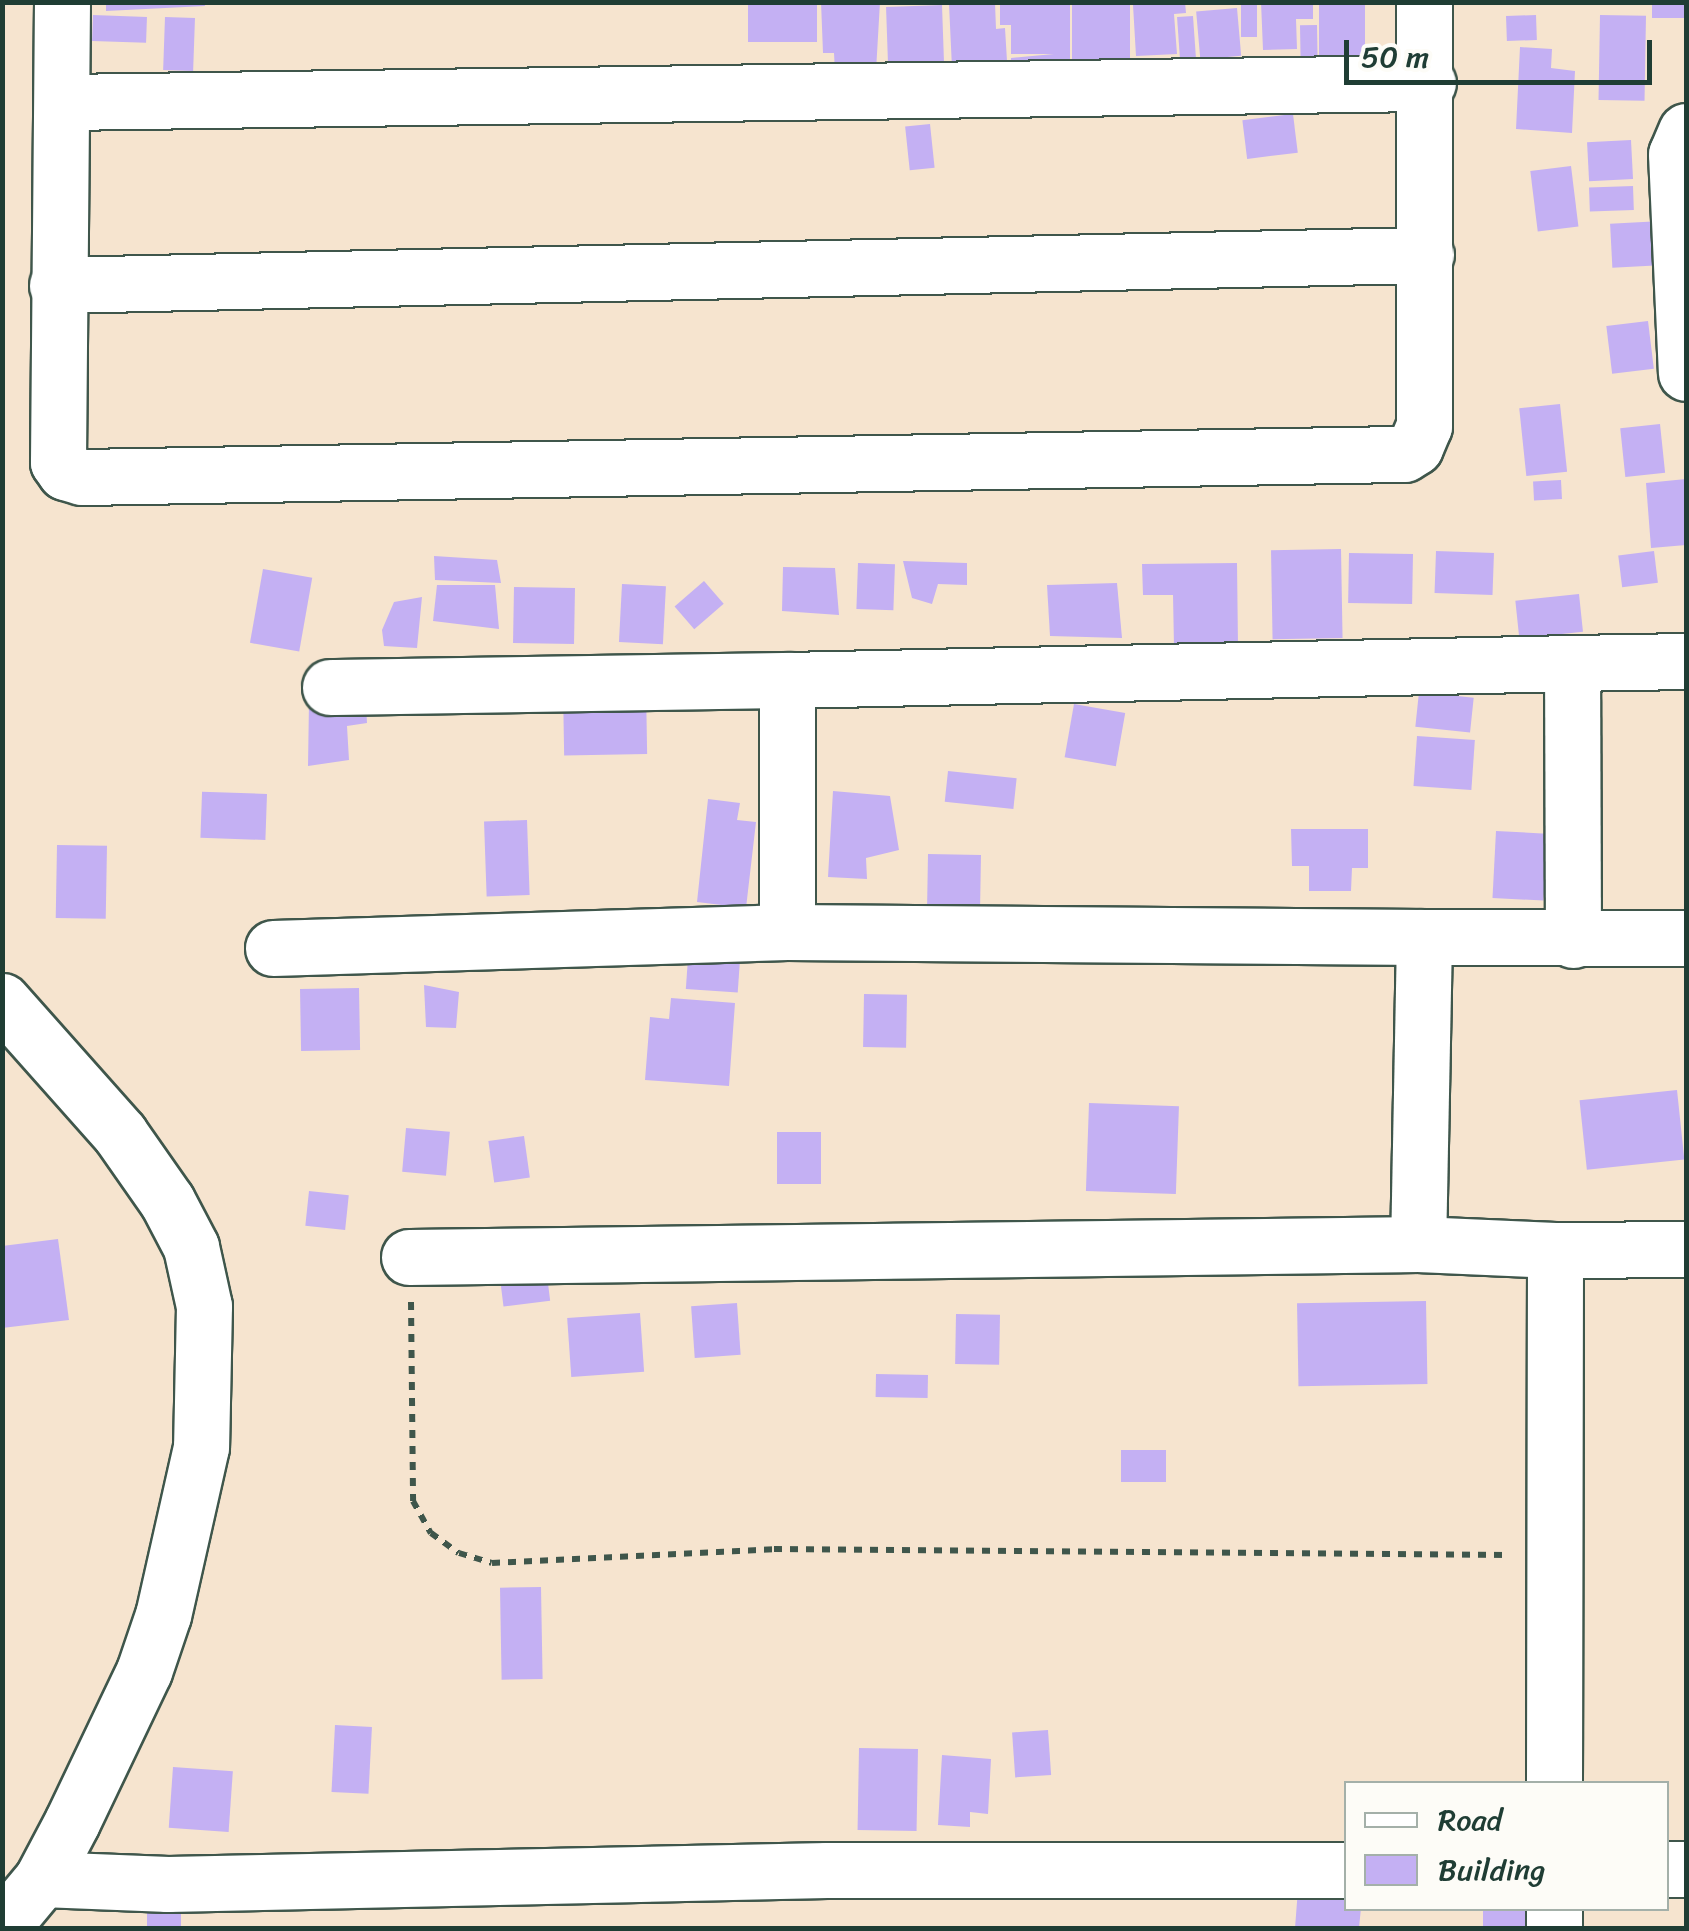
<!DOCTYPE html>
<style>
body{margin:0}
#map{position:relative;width:1689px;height:1931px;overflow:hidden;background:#f6e4cf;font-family:Sriracha,sans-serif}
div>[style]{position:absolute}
.building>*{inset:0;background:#c4b0f3;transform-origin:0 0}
.path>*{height:6px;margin-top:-3px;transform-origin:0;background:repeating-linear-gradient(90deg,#3f564b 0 8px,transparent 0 16px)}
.roads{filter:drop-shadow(2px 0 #3f564b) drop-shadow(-2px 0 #3f564b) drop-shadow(0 2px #3f564b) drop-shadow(0 -2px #3f564b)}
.minor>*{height:55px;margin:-27.5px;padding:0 27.5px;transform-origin:27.5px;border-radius:27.5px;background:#fff}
span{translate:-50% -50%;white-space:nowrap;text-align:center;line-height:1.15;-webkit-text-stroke:10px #fdfcf7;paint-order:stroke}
.frame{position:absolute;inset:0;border:5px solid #1f3d34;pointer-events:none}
.legend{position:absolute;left:1344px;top:1781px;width:325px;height:130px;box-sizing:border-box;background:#fdfcf7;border:2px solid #a4b0a9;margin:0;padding:12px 18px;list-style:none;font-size:30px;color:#1f3d34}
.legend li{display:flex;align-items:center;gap:20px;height:50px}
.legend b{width:50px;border:2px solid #a4b0a9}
.scale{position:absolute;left:1344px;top:40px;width:308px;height:45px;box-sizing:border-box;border:5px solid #1f3d34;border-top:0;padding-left:12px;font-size:30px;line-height:35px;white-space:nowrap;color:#1f3d34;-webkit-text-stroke:8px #fdfcf7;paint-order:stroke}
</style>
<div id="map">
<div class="building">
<i style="clip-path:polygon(106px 2px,204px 2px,205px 6px,106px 11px)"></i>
<i style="left:748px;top:2px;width:69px;height:40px"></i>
<i style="clip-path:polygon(821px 2px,880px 2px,876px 71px,835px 73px,834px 53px,823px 53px)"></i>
<i style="clip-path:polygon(1000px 2px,1070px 2px,1070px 79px,1010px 78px,1011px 58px,1054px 54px,1011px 54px,1011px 25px,1000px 25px)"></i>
<i style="left:1072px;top:2px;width:58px;height:59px"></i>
<i style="clip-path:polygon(1185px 2px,1186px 13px,1174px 14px,1177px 54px,1136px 56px,1133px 5px)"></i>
<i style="left:1241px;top:2px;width:16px;height:35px"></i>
<i style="clip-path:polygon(1261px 2px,1313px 2px,1313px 19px,1296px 19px,1297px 49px,1263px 50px)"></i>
<i style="left:1319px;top:2px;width:46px;height:69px"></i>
<i style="left:1652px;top:2px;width:34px;height:16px"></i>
<i style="clip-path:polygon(995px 3px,996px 29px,1005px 28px,1007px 61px,952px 68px,949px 4px)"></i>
<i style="left:942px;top:5px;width:61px;height:56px;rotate:88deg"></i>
<i style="left:1237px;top:8px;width:48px;height:41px;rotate:85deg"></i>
<i style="left:93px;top:15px;width:54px;height:26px;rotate:2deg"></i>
<i style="left:1536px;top:15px;width:25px;height:30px;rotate:88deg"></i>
<i style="left:1600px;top:15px;width:46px;height:85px;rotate:1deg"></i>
<i style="left:1193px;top:16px;width:56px;height:16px;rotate:86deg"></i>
<i style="left:165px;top:17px;width:30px;height:53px;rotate:2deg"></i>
<i style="left:1317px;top:25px;width:50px;height:17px;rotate:89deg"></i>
<i style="clip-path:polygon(1520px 47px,1552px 49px,1551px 68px,1575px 71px,1572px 133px,1516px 129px)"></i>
<i style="left:1293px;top:114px;width:39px;height:51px;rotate:83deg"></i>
<i style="left:930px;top:124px;width:44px;height:25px;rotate:84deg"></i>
<i style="left:1631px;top:140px;width:39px;height:44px;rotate:87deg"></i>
<i style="left:1571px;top:166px;width:61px;height:41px;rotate:83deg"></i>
<i style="left:1633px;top:186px;width:24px;height:44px;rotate:88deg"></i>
<i style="left:1662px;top:221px;width:44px;height:52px;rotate:87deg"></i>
<i style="left:1648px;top:321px;width:48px;height:42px;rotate:83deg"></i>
<i style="left:1560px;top:404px;width:68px;height:41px;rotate:84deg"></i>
<i style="left:1660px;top:424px;width:49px;height:40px;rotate:84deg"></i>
<i style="clip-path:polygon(1686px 479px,1686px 545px,1651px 548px,1646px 483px)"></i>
<i style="left:1561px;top:480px;width:19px;height:28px;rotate:87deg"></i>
<i style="left:1341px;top:549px;width:89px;height:70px;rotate:89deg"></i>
<i style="left:1436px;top:551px;width:58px;height:42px;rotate:2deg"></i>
<i style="left:1654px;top:551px;width:32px;height:36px;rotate:83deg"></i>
<i style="left:1349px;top:553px;width:64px;height:50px;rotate:1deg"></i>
<i style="clip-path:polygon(434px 556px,497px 560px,501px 583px,435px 580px)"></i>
<i style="clip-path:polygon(903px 561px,967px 563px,967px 585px,938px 584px,932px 604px,912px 598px)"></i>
<i style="left:858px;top:563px;width:37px;height:46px;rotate:2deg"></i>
<i style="clip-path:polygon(1237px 563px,1238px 646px,1174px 647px,1173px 595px,1143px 595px,1142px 564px)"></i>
<i style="clip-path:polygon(783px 567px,835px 568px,839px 615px,782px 611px)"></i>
<i style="left:263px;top:569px;width:50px;height:75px;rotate:10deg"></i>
<i style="left:704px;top:581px;width:30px;height:39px;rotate:49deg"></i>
<i style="clip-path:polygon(1117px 583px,1122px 638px,1050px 636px,1047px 585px)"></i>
<i style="left:622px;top:584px;width:44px;height:58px;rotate:3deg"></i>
<i style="clip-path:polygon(437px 585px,495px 585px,499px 629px,433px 621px)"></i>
<i style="left:514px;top:587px;width:61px;height:56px;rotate:1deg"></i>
<i style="left:1579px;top:594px;width:38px;height:64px;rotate:84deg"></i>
<i style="clip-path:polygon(422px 597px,417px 648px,384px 646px,382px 630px,394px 602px)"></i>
<i style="left:646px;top:688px;width:66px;height:83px;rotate:89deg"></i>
<i style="left:1419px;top:692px;width:55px;height:35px;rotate:6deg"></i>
<i style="clip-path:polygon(309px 702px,366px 705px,367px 723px,347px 726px,349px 760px,308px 766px)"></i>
<i style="left:1074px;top:704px;width:52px;height:54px;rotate:10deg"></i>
<i style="left:1417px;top:736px;width:58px;height:50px;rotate:4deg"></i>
<i style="left:948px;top:771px;width:69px;height:31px;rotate:6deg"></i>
<i style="clip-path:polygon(833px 791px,890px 796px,899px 850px,866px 858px,867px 879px,828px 877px)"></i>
<i style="left:267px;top:794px;width:46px;height:65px;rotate:92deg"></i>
<i style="clip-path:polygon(708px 799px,740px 803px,737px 820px,756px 822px,746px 908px,697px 902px)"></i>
<i style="left:527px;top:820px;width:75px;height:43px;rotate:88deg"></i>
<i style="clip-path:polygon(1291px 829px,1368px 829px,1368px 868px,1352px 868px,1351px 891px,1309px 891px,1309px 866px,1292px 866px)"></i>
<i style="left:1496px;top:831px;width:51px;height:67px;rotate:3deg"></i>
<i style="left:57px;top:845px;width:50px;height:73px;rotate:1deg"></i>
<i style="left:928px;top:854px;width:53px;height:58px;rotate:1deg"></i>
<i style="left:688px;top:958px;width:52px;height:31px;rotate:4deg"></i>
<i style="clip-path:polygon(424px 985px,459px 992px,456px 1028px,426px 1027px)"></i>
<i style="left:359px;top:988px;width:62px;height:59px;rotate:89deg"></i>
<i style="left:864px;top:994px;width:43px;height:53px;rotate:1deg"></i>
<i style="clip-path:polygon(671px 998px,735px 1003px,729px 1086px,645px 1080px,650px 1017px,669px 1019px)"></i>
<i style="left:1677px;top:1090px;width:70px;height:98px;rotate:84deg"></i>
<i style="left:1089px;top:1103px;width:90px;height:88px;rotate:2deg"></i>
<i style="left:406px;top:1128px;width:44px;height:44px;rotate:5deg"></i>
<i style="left:777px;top:1132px;width:44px;height:52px"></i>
<i style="left:524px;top:1136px;width:42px;height:36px;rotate:82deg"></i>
<i style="left:309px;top:1191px;width:40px;height:35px;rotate:6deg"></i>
<i style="clip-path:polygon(58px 1239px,69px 1320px,2px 1328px,2px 1246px)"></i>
<i style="left:546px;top:1267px;width:34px;height:47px;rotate:83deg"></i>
<i style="left:1426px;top:1301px;width:83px;height:129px;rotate:89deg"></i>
<i style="left:737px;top:1303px;width:52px;height:46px;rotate:86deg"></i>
<i style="left:640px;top:1313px;width:59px;height:73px;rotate:86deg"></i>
<i style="left:956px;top:1314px;width:44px;height:50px;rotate:1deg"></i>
<i style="left:876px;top:1374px;width:52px;height:23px;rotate:1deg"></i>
<i style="left:1121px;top:1450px;width:45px;height:32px"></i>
<i style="left:541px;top:1587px;width:92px;height:41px;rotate:89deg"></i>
<i style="left:335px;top:1725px;width:37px;height:67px;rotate:3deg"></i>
<i style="left:1048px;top:1730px;width:45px;height:36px;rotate:86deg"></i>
<i style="left:859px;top:1748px;width:59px;height:82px;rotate:1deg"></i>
<i style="clip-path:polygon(942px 1755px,991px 1759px,988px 1814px,970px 1812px,970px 1827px,938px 1825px)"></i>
<i style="left:173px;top:1767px;width:60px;height:61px;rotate:4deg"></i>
<i style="clip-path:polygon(1298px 1889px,1346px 1893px,1346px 1908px,1361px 1908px,1359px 1928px,1295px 1928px)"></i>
<i style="left:1483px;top:1908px;width:47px;height:20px"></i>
<i style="left:181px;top:1910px;width:18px;height:34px;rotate:90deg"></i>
</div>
<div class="path">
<i style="left:411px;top:1302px;width:199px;rotate:89.4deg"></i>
<i style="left:413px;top:1501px;width:37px;rotate:61deg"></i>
<i style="left:431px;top:1533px;width:34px;rotate:36deg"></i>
<i style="left:459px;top:1553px;width:34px;rotate:17deg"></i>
<i style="left:492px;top:1563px;width:282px;rotate:-2.8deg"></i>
<i style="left:774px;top:1549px;width:735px;rotate:0.47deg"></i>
</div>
<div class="roads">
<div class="minor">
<i style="left:62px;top:2px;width:460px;rotate:90.5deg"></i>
<i style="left:58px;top:462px;width:12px;rotate:55deg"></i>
<i style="left:65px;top:472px;width:18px;rotate:16deg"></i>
<i style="left:82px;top:477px;width:1322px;rotate:-1deg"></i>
<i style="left:1404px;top:454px;width:13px;rotate:-32deg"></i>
<i style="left:1415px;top:447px;width:23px;rotate:-67deg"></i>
<i style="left:1424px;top:426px;width:424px;rotate:-90deg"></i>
<i style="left:63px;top:102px;width:1365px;rotate:-0.8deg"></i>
<i style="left:1686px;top:131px;width:25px;rotate:113deg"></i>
<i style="left:1676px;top:154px;width:219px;rotate:87.4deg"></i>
<i style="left:57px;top:285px;width:1369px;rotate:-1.26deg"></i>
<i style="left:330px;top:687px;width:457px;rotate:-0.9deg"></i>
<i style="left:787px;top:932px;width:252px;rotate:-90deg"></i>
<i style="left:787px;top:680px;width:785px;rotate:-1.24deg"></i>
<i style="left:1424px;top:937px;width:262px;rotate:0.2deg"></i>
<i style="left:1573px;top:940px;width:277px;rotate:-90.2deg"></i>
<i style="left:1572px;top:663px;width:114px;rotate:-1deg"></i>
<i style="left:273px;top:948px;width:514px;rotate:-1.78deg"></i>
<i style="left:787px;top:932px;width:637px;rotate:0.45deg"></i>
<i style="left:1424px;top:937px;width:307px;rotate:91.1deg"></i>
<i style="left:2px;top:1001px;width:178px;rotate:48.4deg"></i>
<i style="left:120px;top:1134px;width:82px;rotate:55deg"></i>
<i style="left:167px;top:1201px;width:52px;rotate:62.4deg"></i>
<i style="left:191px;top:1247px;width:60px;rotate:77.6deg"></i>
<i style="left:204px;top:1306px;width:141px;rotate:91.2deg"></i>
<i style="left:201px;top:1447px;width:172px;rotate:102.7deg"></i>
<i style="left:163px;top:1615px;width:59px;rotate:108.7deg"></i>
<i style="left:144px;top:1671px;width:167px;rotate:115.5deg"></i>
<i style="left:72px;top:1822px;width:64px;rotate:117.8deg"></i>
<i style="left:42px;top:1879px;width:62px;rotate:129.8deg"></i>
<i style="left:409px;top:1257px;width:1009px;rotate:-0.74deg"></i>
<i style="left:1418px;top:1244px;width:137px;rotate:2.5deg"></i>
<i style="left:1554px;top:1784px;width:534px;rotate:-89.89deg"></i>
<i style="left:1555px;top:1250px;width:131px;rotate:-0.4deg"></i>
<i style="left:1666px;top:1869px;width:20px"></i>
<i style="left:42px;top:1879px;width:126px;rotate:2.3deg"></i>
<i style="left:168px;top:1884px;width:659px;rotate:-1.22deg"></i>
<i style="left:827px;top:1870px;width:519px"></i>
<i style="left:1554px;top:1908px;width:20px;rotate:90deg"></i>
</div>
</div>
<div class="frame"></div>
<ul class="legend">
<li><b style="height:12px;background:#fff"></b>Road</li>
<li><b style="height:28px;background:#c4b0f3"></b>Building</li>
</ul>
<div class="scale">50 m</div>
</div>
